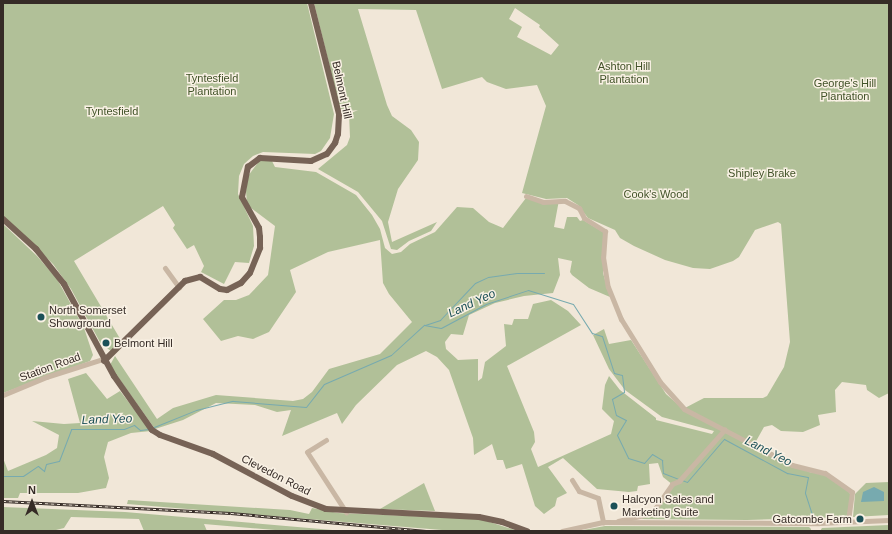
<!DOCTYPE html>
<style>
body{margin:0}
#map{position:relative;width:892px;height:534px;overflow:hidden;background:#f1e7d8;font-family:Helvetica,sans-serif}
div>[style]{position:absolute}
.green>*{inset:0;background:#b1c098}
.water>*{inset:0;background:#77aaaf}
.stream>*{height:1px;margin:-0.5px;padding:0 0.5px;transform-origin:0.5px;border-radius:0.5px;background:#77aaaf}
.minor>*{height:5px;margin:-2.5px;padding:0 2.5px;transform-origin:2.5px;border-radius:2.5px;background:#c9b7a4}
.major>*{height:6px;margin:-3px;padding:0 3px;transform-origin:3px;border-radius:3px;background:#776356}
.rail>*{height:2.5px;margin-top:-1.25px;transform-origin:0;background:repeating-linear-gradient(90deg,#f9f1e4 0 3px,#352b26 0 6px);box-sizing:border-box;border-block:1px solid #352b26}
.dots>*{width:11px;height:11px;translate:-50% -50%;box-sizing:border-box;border:2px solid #f9f1e4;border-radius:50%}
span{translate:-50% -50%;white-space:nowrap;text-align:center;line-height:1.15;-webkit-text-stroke:3px #f9f1e4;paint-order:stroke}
.park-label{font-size:11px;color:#425329}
.street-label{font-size:11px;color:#352b26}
.poi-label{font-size:11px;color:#352b26}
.left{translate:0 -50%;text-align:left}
.right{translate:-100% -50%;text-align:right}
.water-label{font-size:12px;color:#1b5057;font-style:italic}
.frame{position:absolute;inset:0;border:4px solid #352b26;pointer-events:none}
.north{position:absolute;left:12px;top:482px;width:40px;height:40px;-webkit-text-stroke:3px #f9f1e4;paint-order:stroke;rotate:0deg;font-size:11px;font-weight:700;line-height:16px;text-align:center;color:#352b26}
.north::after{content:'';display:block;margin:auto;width:14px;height:18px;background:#352b26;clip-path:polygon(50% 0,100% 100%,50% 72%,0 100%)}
</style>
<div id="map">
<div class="green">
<i style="clip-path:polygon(3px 3px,307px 3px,334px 114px,330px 138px,321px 151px,315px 154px,263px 152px,253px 156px,244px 164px,239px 176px,238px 194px,253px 226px,254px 246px,249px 263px,235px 262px,224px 284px,201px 272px,204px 266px,194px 245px,187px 249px,173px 228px,175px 225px,163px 206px,74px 261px,122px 342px,111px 351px,101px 344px,71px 289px,53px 264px,3px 216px)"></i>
<i style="clip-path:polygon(evenodd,314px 3px,889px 3px,889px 393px,879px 398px,867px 390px,866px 385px,842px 382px,835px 390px,836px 412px,818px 415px,820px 425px,803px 432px,781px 431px,772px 425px,764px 427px,755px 443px,809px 472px,826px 475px,848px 491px,851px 495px,847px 517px,747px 520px,641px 519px,649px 515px,662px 504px,673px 485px,663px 477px,658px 463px,649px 464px,650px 484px,638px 486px,637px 491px,629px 492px,597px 489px,563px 458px,548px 467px,567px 493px,557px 498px,555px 506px,544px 514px,535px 506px,522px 464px,506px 469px,503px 460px,497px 460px,492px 444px,474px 455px,473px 438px,449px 370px,437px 357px,426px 351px,397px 365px,356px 405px,342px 424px,337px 413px,282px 436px,291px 410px,277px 412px,255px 405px,216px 403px,183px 420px,155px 429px,113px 370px,110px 365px,115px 356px,157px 419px,173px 408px,216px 395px,293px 401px,303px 399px,312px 392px,329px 369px,380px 354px,412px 322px,389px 294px,383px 283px,380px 240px,328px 252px,290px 270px,296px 292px,269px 332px,253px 339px,238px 336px,221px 341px,203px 319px,224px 300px,236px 300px,249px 295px,268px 275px,275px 226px,247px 205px,246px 191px,248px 176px,260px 160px,272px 161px,275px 167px,316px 172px,356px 195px,372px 215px,380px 229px,385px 248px,392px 254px,401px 252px,410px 244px,435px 232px,457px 207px,473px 208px,489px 222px,503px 228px,526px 198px,543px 203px,559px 200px,554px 227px,564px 229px,567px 217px,577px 217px,580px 221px,583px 220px,603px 232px,603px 273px,610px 297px,589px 288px,572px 275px,570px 272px,572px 261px,558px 258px,560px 275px,553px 293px,524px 296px,495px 303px,469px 315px,463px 335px,451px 334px,445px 342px,446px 349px,458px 360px,478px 359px,478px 381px,482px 378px,485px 362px,506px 346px,504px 324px,512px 325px,514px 319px,528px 319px,533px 304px,551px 300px,568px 311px,581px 325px,507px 366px,534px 432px,535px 442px,531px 449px,538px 467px,611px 434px,614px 421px,602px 409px,605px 385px,609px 376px,620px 390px,656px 418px,656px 420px,712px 434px,714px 431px,662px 417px,625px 390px,609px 369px,593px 335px,604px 329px,609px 344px,631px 340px,666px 394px,683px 409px,704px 398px,763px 398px,767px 396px,784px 367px,790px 342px,781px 224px,778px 222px,755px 230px,739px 257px,733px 261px,710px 269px,693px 268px,665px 260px,634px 246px,620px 238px,615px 230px,588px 218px,578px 205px,567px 198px,546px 199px,522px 193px,546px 106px,537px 85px,506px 89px,487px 82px,482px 77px,442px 89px,416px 10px,358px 9px,387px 105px,392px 116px,411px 130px,419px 142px,418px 160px,398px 189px,388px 222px,392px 242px,437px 222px,431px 231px,409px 241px,397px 250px,391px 249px,382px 221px,358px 192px,318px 169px,347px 145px,350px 137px,349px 114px,358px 110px,341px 112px,314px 3px,515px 8px,540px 25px,539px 27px,559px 45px,551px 55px,517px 37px,522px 27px,509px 19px,515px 8px)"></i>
<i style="clip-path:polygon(3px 224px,37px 256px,57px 279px,84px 328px,93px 355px,90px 361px,3px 393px)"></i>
<i style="clip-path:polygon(86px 373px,107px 399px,120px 391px,151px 431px,131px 433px,108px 442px,104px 457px,109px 478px,106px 488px,78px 493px,20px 493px,18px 498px,3px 498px,3px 458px,8px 471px,46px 455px,57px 448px,59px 435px,32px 421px,64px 424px,80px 423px,68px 379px)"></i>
<i style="clip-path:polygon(889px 482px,889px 515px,853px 517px,855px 494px,866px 483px)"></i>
<i style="clip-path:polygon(424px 483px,435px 511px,380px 509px)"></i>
<i style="clip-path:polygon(128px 500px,290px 510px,309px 514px,312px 508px,338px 513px,480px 519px,518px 531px,454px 531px,127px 504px)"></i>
<i style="clip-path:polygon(3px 507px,125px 512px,344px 531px,287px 531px,204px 524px,207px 531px,144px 531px,139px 519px,71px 517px,64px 528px,52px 531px,3px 531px)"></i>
<i style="clip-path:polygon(889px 525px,889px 531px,820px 531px,822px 528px)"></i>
<i style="clip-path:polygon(605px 526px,809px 527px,811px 529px,811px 531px,578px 531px)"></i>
</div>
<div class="water">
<i style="clip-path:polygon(874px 487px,884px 492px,884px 501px,861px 502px,863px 492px)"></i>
</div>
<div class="stream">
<i style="left:425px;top:325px;width:16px;rotate:-18deg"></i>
<i style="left:440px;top:320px;width:51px;rotate:-46.6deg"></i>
<i style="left:475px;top:283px;width:14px;rotate:-25deg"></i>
<i style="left:488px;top:277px;width:29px;rotate:-8deg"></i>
<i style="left:517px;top:273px;width:27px"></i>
<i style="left:154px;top:427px;width:45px;rotate:-22deg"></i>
<i style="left:196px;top:410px;width:38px;rotate:-14deg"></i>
<i style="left:233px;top:401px;width:73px;rotate:4.7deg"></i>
<i style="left:306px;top:407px;width:29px;rotate:-52deg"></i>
<i style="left:324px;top:384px;width:73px;rotate:-23.4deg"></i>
<i style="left:391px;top:355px;width:45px;rotate:-42.3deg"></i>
<i style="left:424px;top:325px;width:17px;rotate:10deg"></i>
<i style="left:441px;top:328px;width:51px;rotate:-28.1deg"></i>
<i style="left:486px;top:304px;width:44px;rotate:-18.4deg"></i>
<i style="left:528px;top:290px;width:47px;rotate:17.3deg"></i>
<i style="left:573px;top:304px;width:35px;rotate:57deg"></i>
<i style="left:592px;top:333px;width:10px;rotate:17deg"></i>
<i style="left:602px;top:336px;width:39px;rotate:72deg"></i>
<i style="left:614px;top:373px;width:8px;rotate:14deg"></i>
<i style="left:622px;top:375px;width:17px;rotate:83deg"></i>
<i style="left:624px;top:392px;width:14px;rotate:150deg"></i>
<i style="left:612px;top:399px;width:16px;rotate:76deg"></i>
<i style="left:616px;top:415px;width:11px;rotate:27deg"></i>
<i style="left:626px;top:420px;width:17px;rotate:121deg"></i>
<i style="left:617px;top:435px;width:25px;rotate:64deg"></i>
<i style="left:628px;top:458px;width:17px;rotate:17deg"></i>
<i style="left:644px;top:463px;width:12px;rotate:-48deg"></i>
<i style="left:652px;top:454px;width:12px;rotate:31deg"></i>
<i style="left:662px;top:460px;width:13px;rotate:86deg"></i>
<i style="left:663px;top:473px;width:17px;rotate:21deg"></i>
<i style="left:3px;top:476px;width:20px"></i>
<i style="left:23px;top:476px;width:18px;rotate:-34deg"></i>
<i style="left:38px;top:466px;width:8px;rotate:40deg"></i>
<i style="left:44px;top:471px;width:7px;rotate:-74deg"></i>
<i style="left:46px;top:464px;width:13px;rotate:-13deg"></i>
<i style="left:59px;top:461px;width:34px;rotate:-69deg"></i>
<i style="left:71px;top:429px;width:53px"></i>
<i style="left:124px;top:429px;width:11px;rotate:-22deg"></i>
<i style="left:134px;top:425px;width:8px;rotate:40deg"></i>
<i style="left:140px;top:430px;width:9px;rotate:-6deg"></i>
<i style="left:682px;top:480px;width:5px;rotate:22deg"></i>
<i style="left:687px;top:482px;width:57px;rotate:-49.3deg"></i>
<i style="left:724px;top:439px;width:72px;rotate:28.4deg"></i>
<i style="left:787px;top:473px;width:21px;rotate:11deg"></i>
<i style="left:808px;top:477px;width:16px;rotate:101deg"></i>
<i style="left:805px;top:493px;width:25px;rotate:72deg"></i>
<i style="left:814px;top:530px;width:1px;rotate:90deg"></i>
</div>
<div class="minor">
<i style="left:526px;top:196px;width:18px;rotate:19deg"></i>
<i style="left:543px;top:202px;width:22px;rotate:-3deg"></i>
<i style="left:565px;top:201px;width:16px;rotate:27deg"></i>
<i style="left:579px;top:208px;width:11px;rotate:63deg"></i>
<i style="left:584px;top:218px;width:25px;rotate:32deg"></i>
<i style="left:605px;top:231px;width:26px;rotate:94deg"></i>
<i style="left:603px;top:257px;width:30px;rotate:81deg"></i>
<i style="left:608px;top:287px;width:35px;rotate:68deg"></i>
<i style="left:621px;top:319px;width:74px;rotate:58.2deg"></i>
<i style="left:660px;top:382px;width:36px;rotate:48deg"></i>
<i style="left:684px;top:409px;width:122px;rotate:27.4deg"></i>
<i style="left:792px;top:465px;width:34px;rotate:14deg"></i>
<i style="left:825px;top:473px;width:33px;rotate:35deg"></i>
<i style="left:852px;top:492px;width:30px;rotate:98deg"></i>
<i style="left:165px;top:268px;width:24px;rotate:54deg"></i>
<i style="left:3px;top:395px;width:47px;rotate:-22.7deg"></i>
<i style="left:46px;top:377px;width:60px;rotate:-17.5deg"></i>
<i style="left:326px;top:440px;width:22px;rotate:148deg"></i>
<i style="left:307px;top:452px;width:72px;rotate:57deg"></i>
<i style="left:572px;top:480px;width:13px;rotate:58deg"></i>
<i style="left:579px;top:491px;width:20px;rotate:20deg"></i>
<i style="left:598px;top:498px;width:25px;rotate:78deg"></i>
<i style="left:618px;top:521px;width:31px;rotate:-13deg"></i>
<i style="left:648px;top:514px;width:7px;rotate:-34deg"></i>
<i style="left:654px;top:510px;width:32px;rotate:-55deg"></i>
<i style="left:672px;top:484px;width:8px;rotate:-23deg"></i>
<i style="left:679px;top:481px;width:69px;rotate:-48.5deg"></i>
<i style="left:562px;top:531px;width:42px;rotate:-12.4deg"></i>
<i style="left:603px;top:522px;width:216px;rotate:0.3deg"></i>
<i style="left:819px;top:523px;width:70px;rotate:-2.5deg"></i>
</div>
<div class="major">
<i style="left:3px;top:219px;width:45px;rotate:42.3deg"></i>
<i style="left:36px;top:249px;width:45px;rotate:51.3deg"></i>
<i style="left:64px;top:284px;width:105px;rotate:61.5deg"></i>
<i style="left:114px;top:376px;width:66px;rotate:54.9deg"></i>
<i style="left:152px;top:430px;width:9px;rotate:32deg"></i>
<i style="left:160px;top:435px;width:56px;rotate:19.7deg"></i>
<i style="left:213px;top:454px;width:89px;rotate:28deg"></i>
<i style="left:292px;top:496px;width:36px;rotate:21deg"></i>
<i style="left:326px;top:509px;width:153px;rotate:3deg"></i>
<i style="left:479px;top:517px;width:24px;rotate:12deg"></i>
<i style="left:502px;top:522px;width:27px;rotate:20deg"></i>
<i style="left:104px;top:361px;width:114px;rotate:-44.6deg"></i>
<i style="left:185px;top:281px;width:16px;rotate:-15deg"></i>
<i style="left:200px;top:277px;width:23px;rotate:31deg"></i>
<i style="left:220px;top:289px;width:7px;rotate:8deg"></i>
<i style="left:227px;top:290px;width:16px;rotate:-27deg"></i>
<i style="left:241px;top:283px;width:13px;rotate:-48deg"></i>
<i style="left:250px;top:273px;width:27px;rotate:-68deg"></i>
<i style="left:260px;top:248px;width:11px;rotate:-90deg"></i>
<i style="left:260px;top:237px;width:9px;rotate:-96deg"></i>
<i style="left:259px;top:228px;width:35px;rotate:-119deg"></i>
<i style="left:242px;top:197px;width:31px;rotate:-79deg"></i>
<i style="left:248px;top:167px;width:15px;rotate:-37deg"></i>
<i style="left:260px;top:158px;width:51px;rotate:3.4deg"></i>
<i style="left:311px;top:161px;width:17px;rotate:-24deg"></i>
<i style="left:327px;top:154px;width:14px;rotate:-54deg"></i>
<i style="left:335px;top:143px;width:9px;rotate:-72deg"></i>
<i style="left:338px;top:134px;width:20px;rotate:-87deg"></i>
<i style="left:339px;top:114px;width:114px;rotate:-104.2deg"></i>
</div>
<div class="rail">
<i style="left:3px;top:501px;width:228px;rotate:3deg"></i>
<i style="left:231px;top:513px;width:196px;rotate:5.3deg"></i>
</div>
<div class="dots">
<i style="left:41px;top:317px;background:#1b5057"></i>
<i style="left:106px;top:343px;background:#1b5057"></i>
<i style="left:614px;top:506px;background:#1b5057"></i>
<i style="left:860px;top:519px;background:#1b5057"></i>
</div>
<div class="park-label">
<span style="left:624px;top:73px">Ashton Hill<br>Plantation</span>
<span style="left:212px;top:85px">Tyntesfield<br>Plantation</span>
<span style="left:845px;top:90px">George's Hill<br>Plantation</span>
<span style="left:112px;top:111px">Tyntesfield</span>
<span style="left:762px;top:173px">Shipley Brake</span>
<span style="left:656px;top:194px">Cook's Wood</span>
</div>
<div class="street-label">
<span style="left:342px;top:90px;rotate:78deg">Belmont Hill</span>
<span style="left:50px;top:367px;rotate:-20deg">Station Road</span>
<span style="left:276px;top:475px;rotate:27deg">Clevedon Road</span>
</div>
<div class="poi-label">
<span class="left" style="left:49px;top:317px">North Somerset<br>Showground</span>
<span class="left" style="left:114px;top:343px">Belmont Hill</span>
<span class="left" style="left:622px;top:506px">Halcyon Sales and<br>Marketing Suite</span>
<span class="right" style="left:852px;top:519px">Gatcombe Farm</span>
</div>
<div class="water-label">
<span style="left:472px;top:304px;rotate:-25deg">Land Yeo</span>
<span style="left:107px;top:420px;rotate:-2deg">Land Yeo</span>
<span style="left:768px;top:452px;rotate:27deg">Land Yeo</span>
</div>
<div class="frame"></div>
<div class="north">N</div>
</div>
